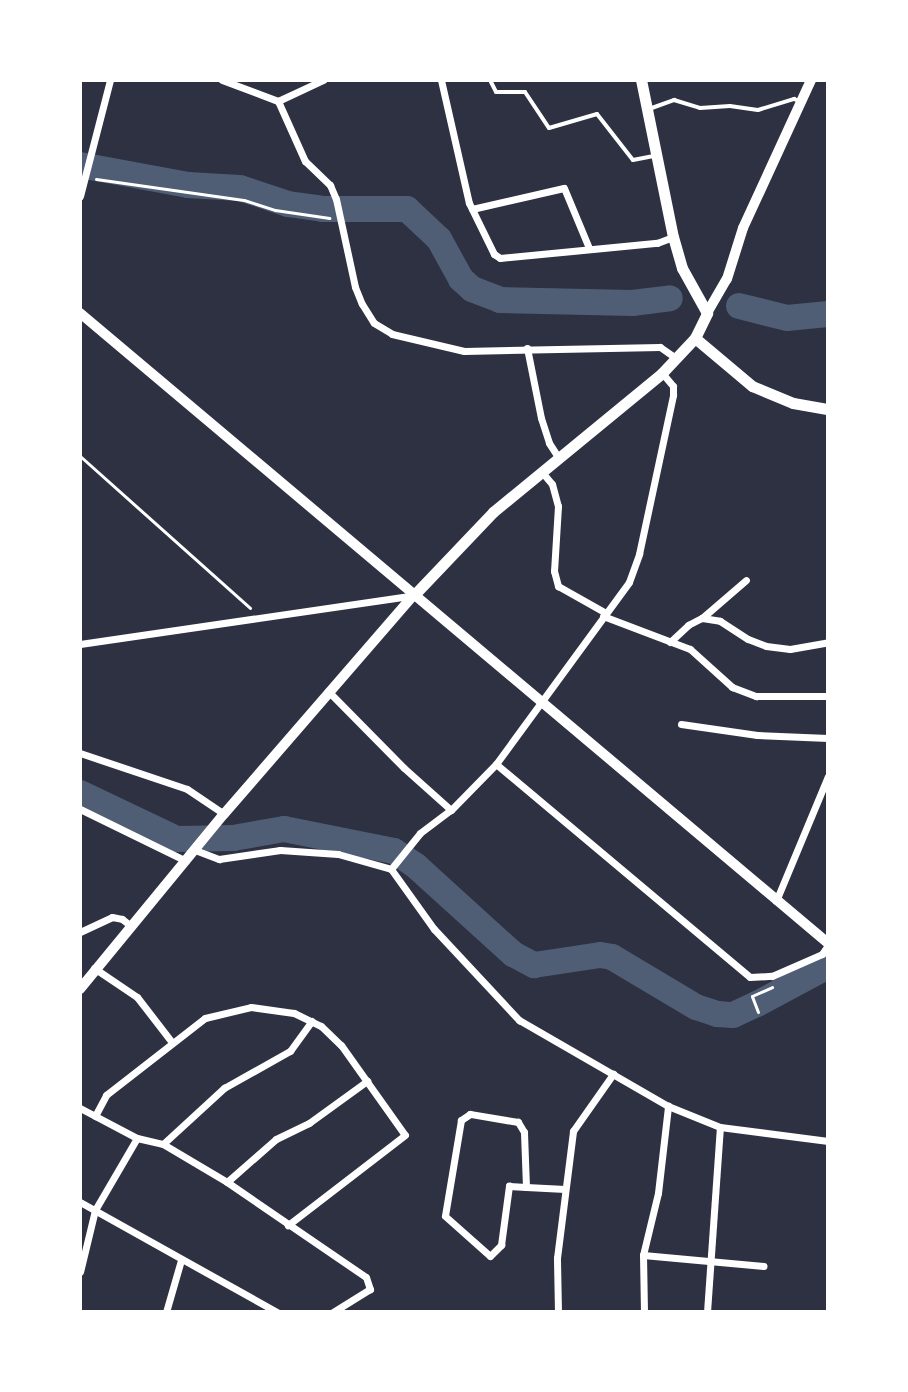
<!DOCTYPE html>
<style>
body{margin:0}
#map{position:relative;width:908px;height:1392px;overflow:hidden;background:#2d3142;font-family:"PT Sans",sans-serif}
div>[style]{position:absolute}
.river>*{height:26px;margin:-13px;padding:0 13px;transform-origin:13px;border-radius:13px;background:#4f5d75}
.path>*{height:3px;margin:-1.5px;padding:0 1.5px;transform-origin:1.5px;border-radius:1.5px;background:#fff}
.service>*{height:4px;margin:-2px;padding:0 2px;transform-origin:2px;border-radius:2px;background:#fff}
.minor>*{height:7px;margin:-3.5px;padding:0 3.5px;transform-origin:3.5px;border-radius:3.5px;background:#fff}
.secondary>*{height:10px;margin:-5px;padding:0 5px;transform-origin:5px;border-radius:5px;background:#fff}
.primary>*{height:11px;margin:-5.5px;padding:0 5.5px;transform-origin:5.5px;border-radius:5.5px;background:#fff}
span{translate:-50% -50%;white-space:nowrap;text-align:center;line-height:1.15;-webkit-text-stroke:6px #fff;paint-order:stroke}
.frame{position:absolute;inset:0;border:82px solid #fff;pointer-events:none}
</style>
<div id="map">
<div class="river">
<i style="left:80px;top:165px;width:110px;rotate:10.5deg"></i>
<i style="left:188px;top:185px;width:52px;rotate:3.3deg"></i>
<i style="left:240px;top:188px;width:51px;rotate:18.4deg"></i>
<i style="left:288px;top:204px;width:34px;rotate:8deg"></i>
<i style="left:322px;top:209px;width:85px"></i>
<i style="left:407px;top:209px;width:44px;rotate:43.2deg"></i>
<i style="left:439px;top:239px;width:46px;rotate:61.2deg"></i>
<i style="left:461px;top:279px;width:15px;rotate:42deg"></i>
<i style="left:472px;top:289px;width:30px;rotate:21deg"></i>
<i style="left:500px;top:300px;width:132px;rotate:1.3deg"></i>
<i style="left:632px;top:303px;width:38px;rotate:-7deg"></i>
<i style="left:739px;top:306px;width:49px;rotate:14deg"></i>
<i style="left:787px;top:318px;width:41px;rotate:-5.6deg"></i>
<i style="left:80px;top:793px;width:107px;rotate:25.4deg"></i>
<i style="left:177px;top:839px;width:56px;rotate:-1deg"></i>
<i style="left:233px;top:838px;width:52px;rotate:-10deg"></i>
<i style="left:284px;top:829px;width:112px;rotate:11.3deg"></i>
<i style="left:394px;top:851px;width:27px;rotate:34deg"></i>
<i style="left:416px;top:866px;width:131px;rotate:42.2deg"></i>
<i style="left:513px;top:954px;width:24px;rotate:28deg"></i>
<i style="left:534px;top:965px;width:67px;rotate:-8.6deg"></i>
<i style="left:600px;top:955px;width:12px;rotate:9deg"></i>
<i style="left:612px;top:957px;width:98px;rotate:30.8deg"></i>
<i style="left:696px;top:1007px;width:22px;rotate:18deg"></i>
<i style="left:717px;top:1014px;width:16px;rotate:4deg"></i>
<i style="left:733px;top:1015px;width:26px;rotate:-25deg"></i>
<i style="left:757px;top:1004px;width:81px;rotate:-28.2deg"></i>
</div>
<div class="path">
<i style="left:96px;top:179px;width:149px;rotate:8.1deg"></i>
<i style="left:244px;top:200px;width:33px;rotate:18deg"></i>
<i style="left:275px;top:210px;width:55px;rotate:8.4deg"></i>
<i style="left:80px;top:456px;width:228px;rotate:41.8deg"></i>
<i style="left:758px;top:1012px;width:17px;rotate:-111deg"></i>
<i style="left:752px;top:996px;width:22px;rotate:-24deg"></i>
</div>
<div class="service">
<i style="left:490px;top:80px;width:13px;rotate:63deg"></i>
<i style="left:496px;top:92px;width:29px"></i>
<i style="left:525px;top:92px;width:43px;rotate:56.3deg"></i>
<i style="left:549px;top:128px;width:50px;rotate:-16.3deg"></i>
<i style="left:597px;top:114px;width:58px;rotate:52deg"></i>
<i style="left:633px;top:160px;width:21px;rotate:-11deg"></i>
<i style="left:649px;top:109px;width:27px;rotate:-20deg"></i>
<i style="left:674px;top:100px;width:27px;rotate:17deg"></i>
<i style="left:700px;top:108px;width:30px;rotate:-4deg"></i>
<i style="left:730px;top:106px;width:28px;rotate:8deg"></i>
<i style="left:758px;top:110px;width:38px;rotate:-17deg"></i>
<i style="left:794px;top:99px;width:5px;rotate:22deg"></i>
</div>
<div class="minor">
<i style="left:222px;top:80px;width:60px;rotate:20.6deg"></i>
<i style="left:278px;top:101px;width:50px;rotate:-25deg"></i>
<i style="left:441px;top:80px;width:126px;rotate:77.2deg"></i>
<i style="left:469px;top:203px;width:57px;rotate:63.9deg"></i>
<i style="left:494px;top:254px;width:7px;rotate:34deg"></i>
<i style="left:500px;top:258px;width:158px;rotate:-5.5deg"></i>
<i style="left:657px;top:243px;width:17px;rotate:-21deg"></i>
<i style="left:278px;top:101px;width:66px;rotate:65.8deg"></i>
<i style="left:305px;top:161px;width:35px;rotate:44deg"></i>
<i style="left:330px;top:185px;width:15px;rotate:67deg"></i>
<i style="left:336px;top:199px;width:90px;rotate:77.8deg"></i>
<i style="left:355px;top:287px;width:18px;rotate:68deg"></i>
<i style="left:362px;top:304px;width:22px;rotate:58deg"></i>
<i style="left:374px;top:323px;width:21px;rotate:31deg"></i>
<i style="left:392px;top:334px;width:74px;rotate:13.3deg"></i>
<i style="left:464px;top:351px;width:196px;rotate:-1.2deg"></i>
<i style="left:660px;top:347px;width:19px;rotate:35deg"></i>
<i style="left:80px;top:196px;width:120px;rotate:-75.5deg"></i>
<i style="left:472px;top:209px;width:94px;rotate:-12.9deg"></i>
<i style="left:564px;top:188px;width:65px;rotate:67.4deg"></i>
<i style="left:527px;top:348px;width:71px;rotate:78.7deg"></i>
<i style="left:541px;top:418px;width:26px;rotate:72deg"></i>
<i style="left:549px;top:443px;width:17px;rotate:57deg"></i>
<i style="left:541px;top:471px;width:17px;rotate:50deg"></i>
<i style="left:552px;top:484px;width:23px;rotate:75deg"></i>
<i style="left:558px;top:506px;width:65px;rotate:93.5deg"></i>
<i style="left:554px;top:571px;width:16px;rotate:75deg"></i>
<i style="left:558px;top:586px;width:55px;rotate:29.4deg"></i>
<i style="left:603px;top:616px;width:93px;rotate:20.8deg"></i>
<i style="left:690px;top:649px;width:57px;rotate:42.1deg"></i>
<i style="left:732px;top:687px;width:26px;rotate:21deg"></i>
<i style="left:756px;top:696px;width:72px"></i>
<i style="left:702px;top:618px;width:58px;rotate:-40.8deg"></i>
<i style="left:670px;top:642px;width:25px;rotate:-43deg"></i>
<i style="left:688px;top:625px;width:16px;rotate:-27deg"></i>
<i style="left:702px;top:618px;width:18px;rotate:9deg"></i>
<i style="left:720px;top:621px;width:33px;rotate:33deg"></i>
<i style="left:748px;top:639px;width:19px;rotate:21deg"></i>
<i style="left:766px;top:646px;width:24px;rotate:7deg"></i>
<i style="left:790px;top:649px;width:39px;rotate:-10deg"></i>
<i style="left:80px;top:644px;width:338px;rotate:-8.3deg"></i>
<i style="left:328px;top:691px;width:108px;rotate:45.4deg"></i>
<i style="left:404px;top:768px;width:63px;rotate:41.8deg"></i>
<i style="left:451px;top:810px;width:64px;rotate:-45.6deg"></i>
<i style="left:496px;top:764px;width:225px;rotate:-53.8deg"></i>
<i style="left:629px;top:582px;width:30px;rotate:-70deg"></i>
<i style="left:639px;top:554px;width:163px;rotate:-77.9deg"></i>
<i style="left:673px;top:395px;width:9px;rotate:-90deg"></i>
<i style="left:673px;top:386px;width:17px;rotate:-130deg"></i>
<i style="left:681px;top:724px;width:77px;rotate:8.2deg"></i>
<i style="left:757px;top:735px;width:71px;rotate:2.4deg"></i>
<i style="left:80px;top:753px;width:113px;rotate:18.6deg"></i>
<i style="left:187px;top:789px;width:45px;rotate:34deg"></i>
<i style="left:496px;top:764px;width:331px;rotate:40deg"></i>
<i style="left:750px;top:977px;width:22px;rotate:-3deg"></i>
<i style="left:772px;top:976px;width:55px;rotate:-23.7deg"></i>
<i style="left:822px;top:954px;width:11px;rotate:-56deg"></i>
<i style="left:80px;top:809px;width:118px;rotate:26.1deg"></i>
<i style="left:195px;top:850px;width:26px;rotate:21deg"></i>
<i style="left:219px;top:859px;width:62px;rotate:-8.4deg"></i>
<i style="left:280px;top:850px;width:58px;rotate:3.9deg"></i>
<i style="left:338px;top:854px;width:55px;rotate:15.8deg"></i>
<i style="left:391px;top:869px;width:74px;rotate:54.4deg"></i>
<i style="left:434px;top:929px;width:125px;rotate:47deg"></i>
<i style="left:519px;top:1020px;width:172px;rotate:30deg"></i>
<i style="left:668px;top:1106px;width:56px;rotate:22deg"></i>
<i style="left:720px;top:1127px;width:109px;rotate:7.4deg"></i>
<i style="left:391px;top:869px;width:46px;rotate:-51.1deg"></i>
<i style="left:420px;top:833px;width:39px;rotate:-37deg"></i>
<i style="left:776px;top:901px;width:135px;rotate:-67.4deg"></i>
<i style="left:80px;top:932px;width:35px;rotate:-25deg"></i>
<i style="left:112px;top:917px;width:10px;rotate:11deg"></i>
<i style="left:122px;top:919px;width:11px;rotate:38deg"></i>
<i style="left:94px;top:968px;width:52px;rotate:34deg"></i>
<i style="left:137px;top:997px;width:56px;rotate:52.3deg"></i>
<i style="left:80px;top:1108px;width:64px;rotate:27.8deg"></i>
<i style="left:137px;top:1138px;width:27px;rotate:13deg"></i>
<i style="left:163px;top:1144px;width:74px;rotate:30.7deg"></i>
<i style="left:227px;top:1182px;width:168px;rotate:34.4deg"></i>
<i style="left:366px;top:1277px;width:13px;rotate:72deg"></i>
<i style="left:370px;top:1289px;width:44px;rotate:148.1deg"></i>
<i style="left:95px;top:1116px;width:24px;rotate:-62deg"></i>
<i style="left:106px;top:1095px;width:125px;rotate:-37.9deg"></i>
<i style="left:205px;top:1018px;width:47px;rotate:-13.4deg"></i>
<i style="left:251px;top:1007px;width:43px;rotate:7.9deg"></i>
<i style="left:294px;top:1013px;width:30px;rotate:26deg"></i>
<i style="left:321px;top:1026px;width:28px;rotate:44deg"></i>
<i style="left:341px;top:1045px;width:110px;rotate:54.6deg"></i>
<i style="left:405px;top:1135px;width:148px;rotate:142.4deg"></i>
<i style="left:163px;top:1144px;width:83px;rotate:-42.6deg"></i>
<i style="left:224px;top:1088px;width:76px;rotate:-29.3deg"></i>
<i style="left:290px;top:1051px;width:37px;rotate:-54deg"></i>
<i style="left:227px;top:1182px;width:65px;rotate:-41.3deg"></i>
<i style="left:276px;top:1139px;width:37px;rotate:-26deg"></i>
<i style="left:309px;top:1123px;width:72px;rotate:-35.9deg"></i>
<i style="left:526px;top:1187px;width:55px;rotate:-92.1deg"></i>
<i style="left:524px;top:1132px;width:12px;rotate:-121deg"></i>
<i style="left:518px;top:1122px;width:49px;rotate:-170.5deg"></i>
<i style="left:470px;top:1114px;width:11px;rotate:146deg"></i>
<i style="left:461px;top:1120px;width:97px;rotate:99.5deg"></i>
<i style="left:445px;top:1216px;width:60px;rotate:41.6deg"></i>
<i style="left:490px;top:1256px;width:16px;rotate:-45deg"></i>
<i style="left:501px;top:1245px;width:60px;rotate:-82.3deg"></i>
<i style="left:509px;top:1186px;width:17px;rotate:3deg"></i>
<i style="left:526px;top:1187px;width:39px;rotate:3deg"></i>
<i style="left:80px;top:1202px;width:226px;rotate:29.2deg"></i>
<i style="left:643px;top:1255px;width:121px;rotate:5.2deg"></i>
<i style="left:80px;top:1272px;width:64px;rotate:-76.4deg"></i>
<i style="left:95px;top:1210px;width:83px;rotate:-59.7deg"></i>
<i style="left:166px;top:1312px;width:54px;rotate:-73.9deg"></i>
<i style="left:558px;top:1312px;width:54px;rotate:-91.1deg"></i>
<i style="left:557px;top:1258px;width:128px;rotate:-82.8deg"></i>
<i style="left:573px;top:1131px;width:70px;rotate:-54.9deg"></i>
<i style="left:644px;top:1312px;width:57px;rotate:-91deg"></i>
<i style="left:643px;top:1255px;width:64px;rotate:-76.4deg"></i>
<i style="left:658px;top:1193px;width:88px;rotate:-83.4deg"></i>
<i style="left:707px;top:1312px;width:185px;rotate:-86deg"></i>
</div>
<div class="secondary">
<i style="left:80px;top:313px;width:978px;rotate:40.11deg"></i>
<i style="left:707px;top:313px;width:39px;rotate:-60deg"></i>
<i style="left:727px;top:279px;width:53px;rotate:-72.6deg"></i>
<i style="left:743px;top:228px;width:163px;rotate:-65.3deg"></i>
<i style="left:80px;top:989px;width:227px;rotate:-50.6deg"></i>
<i style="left:224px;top:814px;width:290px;rotate:-49.1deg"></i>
</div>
<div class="primary">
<i style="left:695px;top:338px;width:75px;rotate:40.1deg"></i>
<i style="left:752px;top:386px;width:44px;rotate:22.5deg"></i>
<i style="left:793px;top:403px;width:36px;rotate:10deg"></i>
<i style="left:414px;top:595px;width:115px;rotate:-46.4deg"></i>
<i style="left:493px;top:512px;width:219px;rotate:-39.4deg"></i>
<i style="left:662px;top:373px;width:48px;rotate:-46.7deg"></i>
<i style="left:695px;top:338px;width:28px;rotate:-64deg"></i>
<i style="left:707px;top:313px;width:51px;rotate:-119.1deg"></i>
<i style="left:682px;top:268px;width:32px;rotate:-106deg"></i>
<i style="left:673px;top:237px;width:160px;rotate:-101.5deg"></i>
</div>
<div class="frame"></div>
</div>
